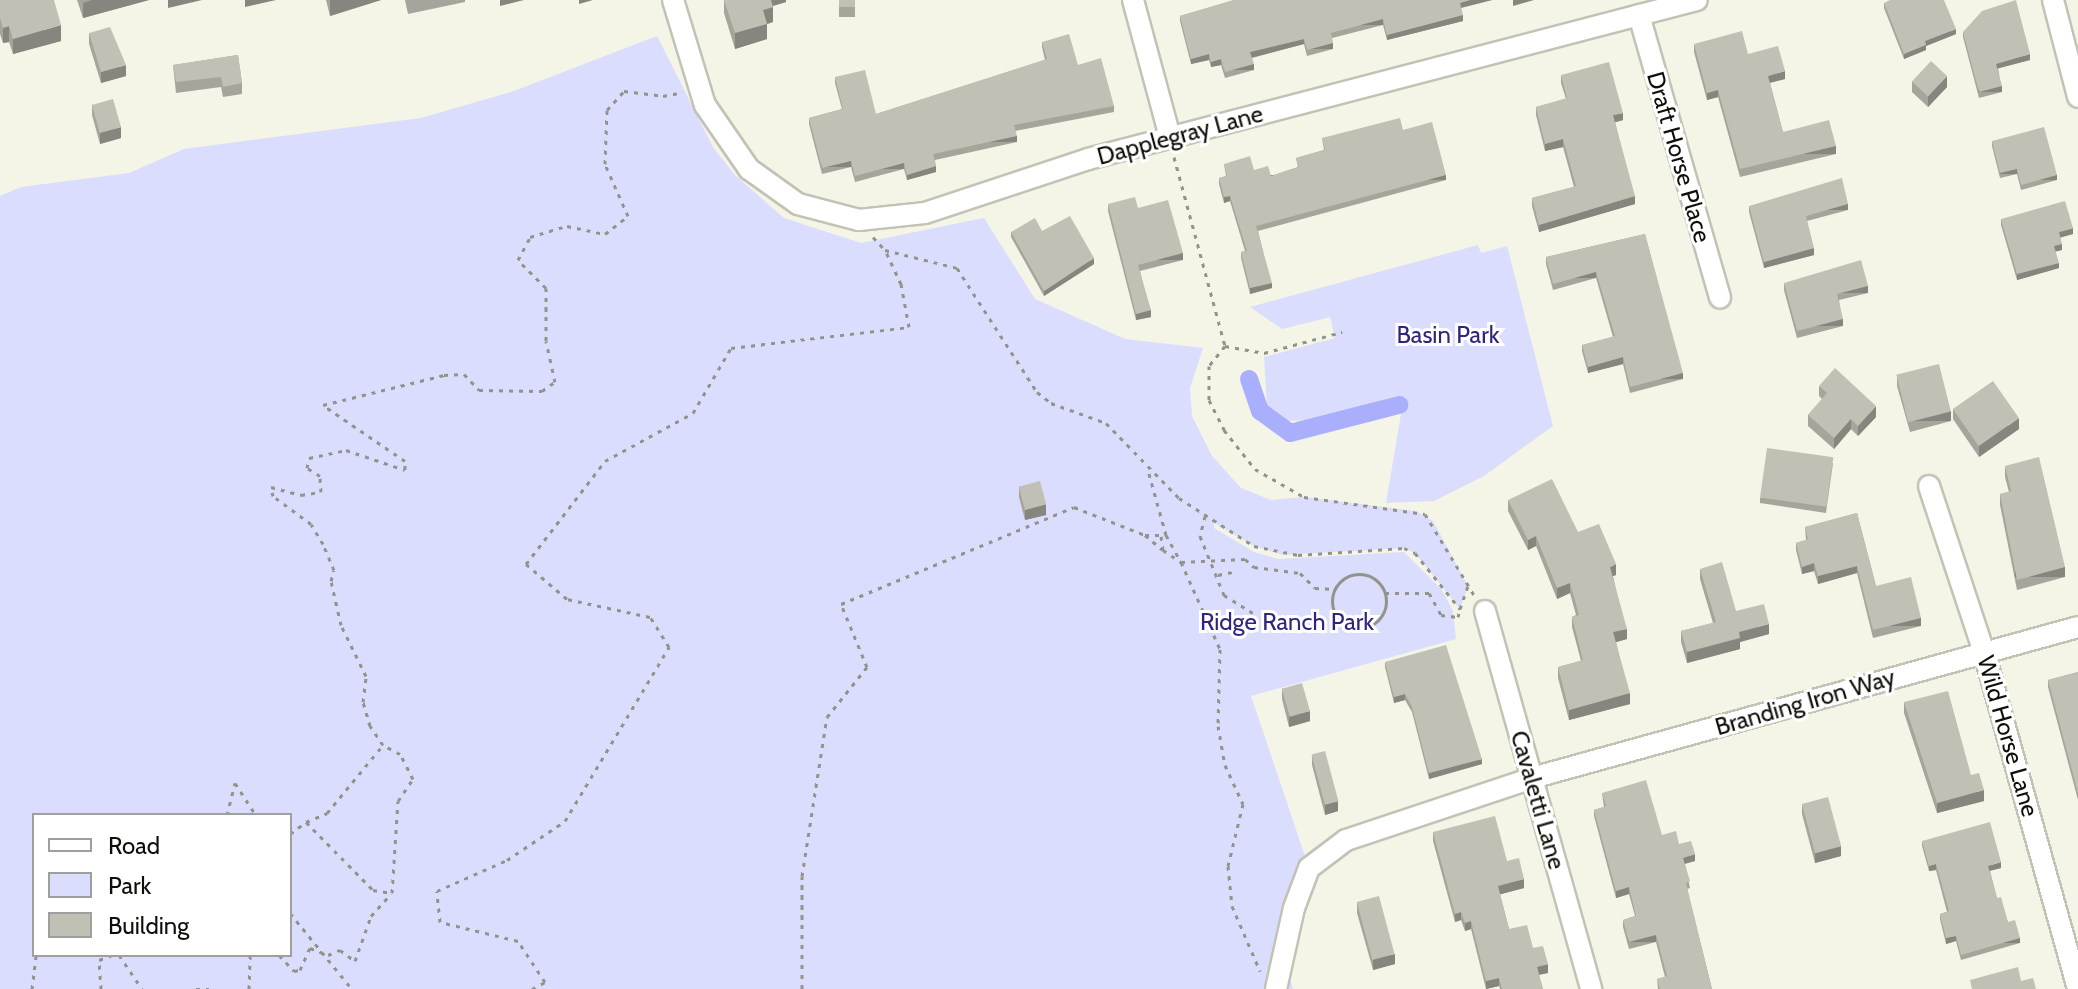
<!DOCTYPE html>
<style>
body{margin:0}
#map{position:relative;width:2078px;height:989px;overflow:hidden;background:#f4f4e7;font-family:Cabin,sans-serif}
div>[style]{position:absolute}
.green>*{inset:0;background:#daddfe}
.canal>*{height:18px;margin:-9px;padding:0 9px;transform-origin:9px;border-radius:9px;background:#a9aefd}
.path>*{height:3px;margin-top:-1.5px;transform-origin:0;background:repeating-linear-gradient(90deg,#93938a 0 4px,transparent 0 10px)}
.path>.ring{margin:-1.5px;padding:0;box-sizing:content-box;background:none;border:3px solid #93938a;border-radius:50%}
.roads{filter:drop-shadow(2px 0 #c2c2b5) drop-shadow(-2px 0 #c2c2b5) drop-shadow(0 2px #c2c2b5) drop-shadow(0 -2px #c2c2b5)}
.minor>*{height:20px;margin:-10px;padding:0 10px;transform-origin:10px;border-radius:10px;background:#fff}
.wall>*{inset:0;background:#a5a59b;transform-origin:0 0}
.shaded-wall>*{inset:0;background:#86867e;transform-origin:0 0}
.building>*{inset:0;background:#c0c0b4;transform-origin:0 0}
span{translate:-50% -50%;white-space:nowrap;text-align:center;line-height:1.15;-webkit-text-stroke:6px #fff;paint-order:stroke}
.street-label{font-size:24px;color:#0f0f0a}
.park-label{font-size:24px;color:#2f257e}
.legend{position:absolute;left:32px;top:813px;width:260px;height:144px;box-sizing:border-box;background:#fff;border:2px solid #9f9f9d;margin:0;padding:10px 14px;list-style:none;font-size:24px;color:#0f0f0a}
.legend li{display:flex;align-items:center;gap:16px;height:40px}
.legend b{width:40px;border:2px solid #9f9f9d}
</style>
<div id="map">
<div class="green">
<i style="clip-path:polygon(evenodd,657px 36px,713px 147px,735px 175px,784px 218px,861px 243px,984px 218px,1035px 299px,1125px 339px,1203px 348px,1190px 388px,1192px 416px,1212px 456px,1241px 488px,1271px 500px,1304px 497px,1416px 511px,1433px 521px,1468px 586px,1460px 609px,1415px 553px,1404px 548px,1283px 555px,1254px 546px,1214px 523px,1214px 528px,1254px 552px,1278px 559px,1404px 552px,1442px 590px,1453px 611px,1456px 639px,1251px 696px,1309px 868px,1289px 975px,1293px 989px,0 989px,0 196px,21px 187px,129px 173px,184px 149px,421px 118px,514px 91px,657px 36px,34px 815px,290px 815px,290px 955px,34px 955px,34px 815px)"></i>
<i style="clip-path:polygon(1478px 245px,1481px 253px,1507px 246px,1553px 426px,1484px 476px,1434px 501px,1386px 503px,1403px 402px,1396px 396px,1316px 420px,1287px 421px,1267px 405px,1264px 357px,1335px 338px,1330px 317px,1282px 329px,1250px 307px)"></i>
</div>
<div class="canal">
<i style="left:1249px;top:379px;width:34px;rotate:71deg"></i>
<i style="left:1260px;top:411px;width:37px;rotate:36deg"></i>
<i style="left:1290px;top:433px;width:113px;rotate:-14.4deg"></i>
</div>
<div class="path">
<i style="left:1174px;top:157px;width:196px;rotate:74.9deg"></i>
<i style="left:1225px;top:346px;width:26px;rotate:129deg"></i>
<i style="left:1209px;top:366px;width:34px;rotate:90deg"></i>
<i style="left:1209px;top:400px;width:34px;rotate:63deg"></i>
<i style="left:1224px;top:430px;width:50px;rotate:51.5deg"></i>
<i style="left:1255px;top:469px;width:56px;rotate:29.7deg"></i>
<i style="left:1304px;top:497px;width:122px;rotate:8deg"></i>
<i style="left:1425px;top:514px;width:95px;rotate:58.8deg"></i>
<i style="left:873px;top:237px;width:18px;rotate:47deg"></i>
<i style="left:885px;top:250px;width:74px;rotate:14deg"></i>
<i style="left:957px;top:268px;width:148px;rotate:57.2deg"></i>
<i style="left:1037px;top:392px;width:18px;rotate:38deg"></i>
<i style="left:1051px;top:403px;width:59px;rotate:20deg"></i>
<i style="left:1106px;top:423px;width:105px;rotate:45.8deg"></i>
<i style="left:1179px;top:498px;width:89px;rotate:32.6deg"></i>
<i style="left:1254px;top:546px;width:45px;rotate:11.6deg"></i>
<i style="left:1298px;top:555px;width:106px;rotate:-3.8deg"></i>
<i style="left:1404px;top:548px;width:12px;rotate:24deg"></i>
<i style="left:1415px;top:553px;width:72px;rotate:51.2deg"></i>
<i style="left:1460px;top:609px;width:24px;rotate:-71deg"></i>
<i style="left:1225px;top:346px;width:40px;rotate:10deg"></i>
<i style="left:1264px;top:353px;width:81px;rotate:-15.1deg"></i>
<i style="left:1205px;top:516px;width:21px;rotate:104deg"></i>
<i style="left:1200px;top:536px;width:64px;rotate:67.9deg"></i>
<i style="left:1224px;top:595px;width:36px;rotate:32deg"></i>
<i style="left:1145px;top:535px;width:23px;rotate:40deg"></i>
<i style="left:1163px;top:550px;width:15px;rotate:-98deg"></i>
<i style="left:1166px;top:535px;width:31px;rotate:61deg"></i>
<i style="left:1181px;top:562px;width:64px;rotate:-2.7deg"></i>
<i style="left:1245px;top:559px;width:12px;rotate:42deg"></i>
<i style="left:1254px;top:567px;width:46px;rotate:7.4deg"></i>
<i style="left:1300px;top:573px;width:21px;rotate:45deg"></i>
<i style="left:1315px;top:588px;width:20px;rotate:3deg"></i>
<i style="left:1163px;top:550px;width:22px;rotate:34deg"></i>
<i style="left:1181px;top:562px;width:95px;rotate:65.9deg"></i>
<i style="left:1220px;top:649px;width:77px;rotate:91.5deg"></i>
<i style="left:1218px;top:726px;width:40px;rotate:80deg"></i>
<i style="left:1225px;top:765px;width:43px;rotate:65.2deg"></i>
<i style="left:1243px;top:804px;width:64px;rotate:103.6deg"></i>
<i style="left:1228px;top:866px;width:40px;rotate:84.3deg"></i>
<i style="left:1232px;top:906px;width:71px;rotate:66.7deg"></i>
<i class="ring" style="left:1332px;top:574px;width:51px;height:51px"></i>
<i style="left:1218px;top:575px;width:19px;rotate:-12deg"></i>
<i style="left:1385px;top:593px;width:44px"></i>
<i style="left:1429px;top:593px;width:25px;rotate:61deg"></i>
<i style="left:1441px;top:615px;width:17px;rotate:7deg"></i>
<i style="left:1458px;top:617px;width:8px;rotate:-76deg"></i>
<i style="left:227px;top:815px;width:33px;rotate:-76deg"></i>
<i style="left:235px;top:783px;width:38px;rotate:57deg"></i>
<i style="left:306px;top:822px;width:23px;rotate:-23deg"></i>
<i style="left:327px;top:813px;width:88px;rotate:-50.5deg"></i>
<i style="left:290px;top:834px;width:20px;rotate:-37deg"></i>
<i style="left:306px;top:822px;width:95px;rotate:45.4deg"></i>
<i style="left:373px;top:890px;width:19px;rotate:9deg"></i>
<i style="left:392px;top:893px;width:92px;rotate:-86.3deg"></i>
<i style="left:398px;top:801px;width:27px;rotate:-56deg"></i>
<i style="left:413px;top:779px;width:28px;rotate:-117deg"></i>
<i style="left:400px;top:754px;width:19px;rotate:-152deg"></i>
<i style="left:383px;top:745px;width:23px;rotate:-124deg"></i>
<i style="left:370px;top:726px;width:25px;rotate:-106deg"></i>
<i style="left:363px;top:702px;width:26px;rotate:-83deg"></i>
<i style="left:366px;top:676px;width:57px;rotate:-116.1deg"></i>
<i style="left:341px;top:625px;width:45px;rotate:-102.8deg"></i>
<i style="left:331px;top:581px;width:11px;rotate:-75deg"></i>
<i style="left:334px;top:570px;width:28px;rotate:-113deg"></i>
<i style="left:323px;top:544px;width:23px;rotate:-121deg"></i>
<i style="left:311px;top:524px;width:47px;rotate:-143.6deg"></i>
<i style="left:273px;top:496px;width:9px;rotate:-103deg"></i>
<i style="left:271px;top:487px;width:31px;rotate:15deg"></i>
<i style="left:301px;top:495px;width:20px;rotate:-9deg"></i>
<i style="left:321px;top:492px;width:16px;rotate:-94deg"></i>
<i style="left:320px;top:476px;width:15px;rotate:-148deg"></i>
<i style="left:307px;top:468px;width:10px;rotate:-79deg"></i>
<i style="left:309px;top:458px;width:38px;rotate:-12deg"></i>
<i style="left:346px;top:450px;width:62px;rotate:18.7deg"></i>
<i style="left:405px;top:470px;width:9px;rotate:-90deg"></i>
<i style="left:405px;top:461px;width:99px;rotate:-145.7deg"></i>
<i style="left:323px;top:405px;width:125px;rotate:-13.9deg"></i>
<i style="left:444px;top:375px;width:20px;rotate:-3deg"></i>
<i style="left:464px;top:374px;width:22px;rotate:47deg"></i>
<i style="left:479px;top:390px;width:63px;rotate:0.9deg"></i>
<i style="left:542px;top:391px;width:16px;rotate:-35deg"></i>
<i style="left:555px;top:382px;width:42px;rotate:-102.4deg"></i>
<i style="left:546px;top:341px;width:53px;rotate:-90deg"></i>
<i style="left:546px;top:288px;width:40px;rotate:-135deg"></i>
<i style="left:518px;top:260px;width:26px;rotate:-62deg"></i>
<i style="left:530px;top:237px;width:39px;rotate:-17deg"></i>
<i style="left:567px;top:226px;width:39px;rotate:12deg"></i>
<i style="left:605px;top:234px;width:29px;rotate:-38deg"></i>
<i style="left:628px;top:216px;width:57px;rotate:-113.9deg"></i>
<i style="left:605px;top:164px;width:54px;rotate:-87.9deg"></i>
<i style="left:607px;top:110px;width:25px;rotate:-48deg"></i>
<i style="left:624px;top:91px;width:39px;rotate:7deg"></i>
<i style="left:663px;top:96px;width:20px;rotate:-11deg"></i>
<i style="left:290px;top:913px;width:98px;rotate:50.8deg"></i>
<i style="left:34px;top:922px;width:19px;rotate:90deg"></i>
<i style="left:119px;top:955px;width:41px;rotate:55.9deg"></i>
<i style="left:279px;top:955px;width:22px;rotate:47deg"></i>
<i style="left:294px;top:971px;width:6px;rotate:-9deg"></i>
<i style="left:300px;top:970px;width:24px;rotate:-66deg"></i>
<i style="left:310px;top:948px;width:19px;rotate:21deg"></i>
<i style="left:328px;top:955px;width:13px;rotate:-23deg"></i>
<i style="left:340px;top:950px;width:19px;rotate:36deg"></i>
<i style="left:355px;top:961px;width:48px;rotate:-70.4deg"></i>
<i style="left:371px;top:916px;width:30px;rotate:-48deg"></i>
<i style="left:32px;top:989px;width:34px;rotate:-83deg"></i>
<i style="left:101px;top:989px;width:29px;rotate:-94deg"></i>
<i style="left:99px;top:960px;width:14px;rotate:-21deg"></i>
<i style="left:196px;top:989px;width:13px"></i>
<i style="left:249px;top:989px;width:34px;rotate:-88deg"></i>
<i style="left:532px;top:989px;width:15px;rotate:-28deg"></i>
<i style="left:545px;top:982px;width:49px;rotate:-123.4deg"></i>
<i style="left:518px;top:941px;width:80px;rotate:-166.3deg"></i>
<i style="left:440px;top:922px;width:31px;rotate:-96deg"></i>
<i style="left:437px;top:891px;width:77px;rotate:-23.9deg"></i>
<i style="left:507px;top:860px;width:70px;rotate:-33.9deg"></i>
<i style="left:565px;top:821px;width:203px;rotate:-59.1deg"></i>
<i style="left:669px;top:647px;width:36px;rotate:-122deg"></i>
<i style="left:650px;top:617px;width:85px;rotate:-167.8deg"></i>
<i style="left:567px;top:599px;width:54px;rotate:-139.5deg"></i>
<i style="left:526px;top:564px;width:130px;rotate:-52.5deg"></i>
<i style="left:605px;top:461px;width:100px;rotate:-28.6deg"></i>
<i style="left:693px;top:413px;width:75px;rotate:-59.7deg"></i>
<i style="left:731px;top:348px;width:179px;rotate:-6.7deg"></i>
<i style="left:909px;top:327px;width:44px;rotate:-100.5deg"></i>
<i style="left:901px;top:284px;width:38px;rotate:-115deg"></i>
<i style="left:802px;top:989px;width:113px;rotate:-90deg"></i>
<i style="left:802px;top:876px;width:161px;rotate:-81.1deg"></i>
<i style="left:827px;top:717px;width:64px;rotate:-51.3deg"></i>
<i style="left:867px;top:667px;width:68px;rotate:-112.4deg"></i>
<i style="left:841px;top:604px;width:252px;rotate:-22.6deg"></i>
<i style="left:1074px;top:507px;width:76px;rotate:21.5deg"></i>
<i style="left:1145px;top:535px;width:21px"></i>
<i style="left:1166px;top:535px;width:67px;rotate:-105.5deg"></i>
</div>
<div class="roads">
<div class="minor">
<i style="left:673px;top:0;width:110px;rotate:73.1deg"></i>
<i style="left:705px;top:105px;width:78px;rotate:55.5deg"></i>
<i style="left:749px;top:169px;width:60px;rotate:35.5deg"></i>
<i style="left:798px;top:204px;width:63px;rotate:14.7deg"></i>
<i style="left:859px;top:220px;width:66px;rotate:-6.1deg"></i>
<i style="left:925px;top:213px;width:172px;rotate:-18.3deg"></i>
<i style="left:1088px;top:159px;width:629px;rotate:-14.63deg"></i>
<i style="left:1133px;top:0;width:142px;rotate:74.9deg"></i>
<i style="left:2053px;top:0;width:100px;rotate:75.5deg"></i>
<i style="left:1639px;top:15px;width:294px;rotate:74deg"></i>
<i style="left:1929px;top:486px;width:175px;rotate:71.7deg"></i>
<i style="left:1984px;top:652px;width:350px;rotate:74.4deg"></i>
<i style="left:1485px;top:611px;width:393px;rotate:74.3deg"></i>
<i style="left:1276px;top:989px;width:83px;rotate:-77.5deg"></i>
<i style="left:1294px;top:908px;width:43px;rotate:-69.4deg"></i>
<i style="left:1309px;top:868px;width:46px;rotate:-37.1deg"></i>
<i style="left:1346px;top:840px;width:196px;rotate:-18.4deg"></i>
<i style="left:1532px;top:778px;width:566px;rotate:-15.46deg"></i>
</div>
</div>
<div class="wall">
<i style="clip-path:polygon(0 0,61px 41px,13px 54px,9px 42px,3px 43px,0 34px)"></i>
<i style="clip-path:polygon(77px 0,149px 0,83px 18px)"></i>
<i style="clip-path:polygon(326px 0,381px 0,330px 16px)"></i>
<i style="clip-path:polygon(405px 0,465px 0,465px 2px,408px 14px)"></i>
<i style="clip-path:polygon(724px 0,786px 0,786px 2px,773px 6px,773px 22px,767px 24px,767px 39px,735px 49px,724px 13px)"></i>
<i style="left:839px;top:0;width:16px;height:17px"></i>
<i style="clip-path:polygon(1234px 0,1492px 0,1461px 8px,1463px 21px,1387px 40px,1383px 25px,1332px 38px,1333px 49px,1307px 56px,1304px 44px,1252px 58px,1254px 70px,1225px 78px,1221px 65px,1211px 67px,1209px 60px,1191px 64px,1180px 21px,1180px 16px)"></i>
<i style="clip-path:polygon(1884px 3px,1956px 34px,1926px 46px,1926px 50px,1904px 59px,1884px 8px)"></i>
<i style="clip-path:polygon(1963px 32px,2030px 60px,1998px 68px,2002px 92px,1979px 98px,1963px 37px)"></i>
<i style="clip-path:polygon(89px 33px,126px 76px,101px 83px,89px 44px)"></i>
<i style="clip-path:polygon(1042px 42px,1078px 65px,1114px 106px,1114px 112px,1015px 131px,1017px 142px,935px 160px,936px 172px,907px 180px,904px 169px,855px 182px,851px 167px,822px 174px,809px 124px,809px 118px,842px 109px,835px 83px,835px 77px,876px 114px,1045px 60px,1042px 47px)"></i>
<i style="clip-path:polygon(1694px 44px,1748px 54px,1785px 79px,1770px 83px,1783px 132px,1836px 154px,1740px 177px,1718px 97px,1707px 100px,1694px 52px)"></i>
<i style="clip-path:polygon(238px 55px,242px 83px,242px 94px,223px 97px,221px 87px,176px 93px,173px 65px)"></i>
<i style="clip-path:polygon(1561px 75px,1623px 120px,1615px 122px,1635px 204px,1539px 232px,1532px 206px,1532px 198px,1574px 187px,1563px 147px,1545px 151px,1536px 115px,1536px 107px,1566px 99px,1561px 83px)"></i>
<i style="clip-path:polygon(1912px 81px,1947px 87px,1928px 107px,1912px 92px)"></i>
<i style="clip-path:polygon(92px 104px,121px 138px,100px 144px,92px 115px)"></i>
<i style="clip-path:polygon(1403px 130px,1446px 180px,1258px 231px,1272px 288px,1250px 294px,1241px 258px,1241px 252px,1245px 251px,1230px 201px,1224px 203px,1219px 184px,1219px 178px,1226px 176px,1224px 164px,1254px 170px,1271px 176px,1298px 167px,1296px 158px,1324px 150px,1322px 138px)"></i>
<i style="clip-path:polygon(1992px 141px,2057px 180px,2021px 190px,2017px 174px,2000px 178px,1992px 146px)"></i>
<i style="clip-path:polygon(1108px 204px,1138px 208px,1183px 260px,1140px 271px,1151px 317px,1136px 320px,1108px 211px)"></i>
<i style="clip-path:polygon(1749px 206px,1848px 210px,1807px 221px,1814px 255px,1764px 268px,1749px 212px)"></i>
<i style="clip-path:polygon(2001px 219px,2073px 234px,2060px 237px,2062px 250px,2055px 251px,2059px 268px,2017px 280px,2001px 225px)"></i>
<i style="clip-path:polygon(1042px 231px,1094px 264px,1044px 296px,1011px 237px,1011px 232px)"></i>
<i style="clip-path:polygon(1645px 234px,1683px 379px,1630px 393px,1623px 364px,1588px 373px,1582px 351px,1582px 345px,1613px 337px,1596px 278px,1553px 290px,1546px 264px,1546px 257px)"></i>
<i style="clip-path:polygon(1784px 283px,1868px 293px,1839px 300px,1843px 326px,1797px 338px,1784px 290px)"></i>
<i style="clip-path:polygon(1897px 376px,1951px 421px,1910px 432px,1897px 386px)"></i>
<i style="clip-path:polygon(1819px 386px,1876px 417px,1858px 436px,1851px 429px,1834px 449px,1808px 426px,1808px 415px,1822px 399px,1819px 396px)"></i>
<i style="clip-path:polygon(1953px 409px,2019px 429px,1979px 457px,1953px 419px)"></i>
<i style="clip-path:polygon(1833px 463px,1826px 513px,1760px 503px,1760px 498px)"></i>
<i style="clip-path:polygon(2005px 466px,2065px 577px,2017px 590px,2000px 505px,2000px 494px,2009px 492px,2005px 477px)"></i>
<i style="clip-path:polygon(1019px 486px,1046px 515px,1025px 520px,1019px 497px)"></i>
<i style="clip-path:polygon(1508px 500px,1578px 532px,1616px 575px,1613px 576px,1627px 639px,1616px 642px,1630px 704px,1569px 720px,1558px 678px,1558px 667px,1581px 661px,1572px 627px,1572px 617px,1576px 615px,1570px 593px,1557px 599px,1536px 546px,1528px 550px,1508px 511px)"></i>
<i style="clip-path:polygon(1857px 513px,1876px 586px,1921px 626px,1873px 638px,1857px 573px,1818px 584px,1814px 571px,1802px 574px,1796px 550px,1796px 543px,1806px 540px,1805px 527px)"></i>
<i style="clip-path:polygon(1700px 569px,1736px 611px,1769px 634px,1740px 642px,1740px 649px,1687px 663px,1681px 642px,1681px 631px,1713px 623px,1700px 579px)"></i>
<i style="clip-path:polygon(1385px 662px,1482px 764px,1429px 779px,1412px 712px,1405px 700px,1394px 703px,1385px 667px)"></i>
<i style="clip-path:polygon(2078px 672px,2078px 800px,2048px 687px,2048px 680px)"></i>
<i style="clip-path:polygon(1282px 688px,1310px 721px,1289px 727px,1282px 699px)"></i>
<i style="clip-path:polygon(1904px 702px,1984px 801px,1937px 813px,1904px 713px)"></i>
<i style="clip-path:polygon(1312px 755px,1338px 811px,1325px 815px,1312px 765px)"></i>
<i style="clip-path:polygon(1602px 793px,1662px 835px,1679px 844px,1695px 861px,1685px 864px,1690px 888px,1687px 889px,1712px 989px,1658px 989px,1657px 979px,1665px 977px,1656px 942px,1629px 949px,1623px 927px,1623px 920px,1635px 916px,1629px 894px,1616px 898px,1594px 816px,1594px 810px,1604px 807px)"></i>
<i style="clip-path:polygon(1802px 804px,1841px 856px,1815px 863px,1802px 814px)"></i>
<i style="clip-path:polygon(1433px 832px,1507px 861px,1524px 888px,1500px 894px,1509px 929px,1533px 948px,1548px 973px,1539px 975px,1543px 989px,1500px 989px,1499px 986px,1486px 989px,1471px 929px,1465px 931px,1461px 920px,1455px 922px,1433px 841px)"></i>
<i style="clip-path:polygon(1922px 841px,2001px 868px,1990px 871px,1997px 898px,2008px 922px,2020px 943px,1961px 960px,1956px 941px,1946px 944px,1940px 919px,1940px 914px,1947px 912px,1936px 870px,1929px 871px,1922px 846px)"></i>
<i style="clip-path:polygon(1357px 902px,1395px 964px,1373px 970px,1357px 913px)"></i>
</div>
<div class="shaded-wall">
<i style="clip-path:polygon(92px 0,149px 0,83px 18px,83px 3px)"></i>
<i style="clip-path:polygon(168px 0,202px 0,168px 8px)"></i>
<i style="clip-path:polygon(245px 0,276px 0,245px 7px)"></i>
<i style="clip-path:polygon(330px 0,381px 0,330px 16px)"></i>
<i style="clip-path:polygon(500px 0,524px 0,500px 6px)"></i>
<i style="clip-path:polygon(579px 0,593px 0,579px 4px)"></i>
<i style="clip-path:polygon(769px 0,786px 0,786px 2px,769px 7px)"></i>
<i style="clip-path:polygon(1470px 0,1492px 0,1460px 8px,1460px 3px)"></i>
<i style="clip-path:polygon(1513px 0,1534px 0,1513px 6px)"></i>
<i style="clip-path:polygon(773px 7px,773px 22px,767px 24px,767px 39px,735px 49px,735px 33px,763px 10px)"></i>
<i style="clip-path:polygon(1463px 15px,1463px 21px,1387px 40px,1387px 35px)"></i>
<i style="left:1383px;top:19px;width:6px;height:54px;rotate:90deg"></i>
<i style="clip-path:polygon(61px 25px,61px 41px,13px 54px,13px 39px)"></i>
<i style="clip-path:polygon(9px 26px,9px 42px,3px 43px,3px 28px)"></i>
<i style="clip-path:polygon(1956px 29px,1956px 34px,1926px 46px,1926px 50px,1904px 59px,1904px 54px,1925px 41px)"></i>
<i style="clip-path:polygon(1304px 39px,1304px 44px,1250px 58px,1250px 52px)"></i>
<i style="left:1333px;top:43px;width:6px;height:27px;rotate:90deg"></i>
<i style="clip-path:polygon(1209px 54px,1209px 60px,1191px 64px,1191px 59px)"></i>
<i style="clip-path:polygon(2030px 54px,2030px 60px,1996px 69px,1996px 64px)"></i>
<i style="clip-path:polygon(1221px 59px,1221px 65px,1211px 67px,1211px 62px)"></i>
<i style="left:1254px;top:64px;width:6px;height:30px;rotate:90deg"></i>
<i style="clip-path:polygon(126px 65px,126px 76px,101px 83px,101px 72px)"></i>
<i style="clip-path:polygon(1785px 71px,1785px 79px,1768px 83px,1768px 76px)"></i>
<i style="clip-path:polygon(1947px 76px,1947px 87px,1928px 107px,1928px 96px)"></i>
<i style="left:2002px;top:86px;width:6px;height:24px;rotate:90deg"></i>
<i style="clip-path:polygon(1718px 90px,1718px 97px,1707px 100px,1707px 93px)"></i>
<i style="clip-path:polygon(1623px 113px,1623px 120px,1613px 123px,1613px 115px)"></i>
<i style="clip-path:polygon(121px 127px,121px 138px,100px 144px,100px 133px)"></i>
<i style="left:1017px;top:136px;width:6px;height:86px;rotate:90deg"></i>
<i style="clip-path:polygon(1563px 139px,1563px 147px,1545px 151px,1545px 144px)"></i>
<i style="left:1836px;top:146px;width:8px;height:99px;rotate:90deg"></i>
<i style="left:851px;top:161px;width:6px;height:30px;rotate:90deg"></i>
<i style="left:904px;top:163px;width:6px;height:51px;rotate:90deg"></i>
<i style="clip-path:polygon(936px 166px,936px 172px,907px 180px,907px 175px)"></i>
<i style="left:2017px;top:169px;width:5px;height:17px;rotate:90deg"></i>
<i style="left:1446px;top:175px;width:5px;height:197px;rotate:90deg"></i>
<i style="left:2057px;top:175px;width:5px;height:37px;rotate:90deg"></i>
<i style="clip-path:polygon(1230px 196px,1230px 201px,1224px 203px,1224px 197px)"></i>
<i style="clip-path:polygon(1635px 196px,1635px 204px,1539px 232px,1539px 225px)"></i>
<i style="left:1848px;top:204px;width:6px;height:44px;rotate:90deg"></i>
<i style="clip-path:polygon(2073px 228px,2073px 234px,2059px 238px,2059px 232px)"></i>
<i style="clip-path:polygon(2062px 244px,2062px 250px,2054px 252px,2054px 246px)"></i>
<i style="clip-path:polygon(1814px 248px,1814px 255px,1764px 268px,1764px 262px)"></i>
<i style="left:1183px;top:253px;width:7px;height:47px;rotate:90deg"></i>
<i style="clip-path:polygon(1094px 258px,1094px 264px,1044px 296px,1044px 291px)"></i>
<i style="clip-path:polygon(2059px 263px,2059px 268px,2017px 280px,2017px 274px)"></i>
<i style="left:1596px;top:272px;width:6px;height:45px;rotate:90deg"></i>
<i style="clip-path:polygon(1272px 283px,1272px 288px,1250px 294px,1250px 288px)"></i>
<i style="left:1868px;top:286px;width:7px;height:32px;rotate:90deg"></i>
<i style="clip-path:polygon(1151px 310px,1151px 317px,1136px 320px,1136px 314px)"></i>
<i style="left:1843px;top:319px;width:7px;height:48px;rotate:90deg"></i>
<i style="clip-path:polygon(1623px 357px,1623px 364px,1588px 373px,1588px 367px)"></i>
<i style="left:1683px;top:373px;width:6px;height:55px;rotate:90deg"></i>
<i style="clip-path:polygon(1876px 406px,1876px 417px,1858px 436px,1858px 426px)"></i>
<i style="left:1951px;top:411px;width:10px;height:42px;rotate:90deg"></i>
<i style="clip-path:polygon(2019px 418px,2019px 429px,1979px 457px,1979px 446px)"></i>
<i style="clip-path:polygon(1851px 419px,1851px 429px,1834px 449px,1834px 438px)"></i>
<i style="clip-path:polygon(1046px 504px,1046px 515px,1025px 520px,1025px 510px)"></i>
<i style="clip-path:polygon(1536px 536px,1536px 546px,1528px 550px,1528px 540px)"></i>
<i style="clip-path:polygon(1814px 563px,1814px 571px,1802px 574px,1802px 567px)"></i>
<i style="clip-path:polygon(1616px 564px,1616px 575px,1610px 577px,1610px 567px)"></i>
<i style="clip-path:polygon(1857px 566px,1857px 573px,1818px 584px,1818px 576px)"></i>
<i style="left:2065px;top:567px;width:10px;height:50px;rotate:90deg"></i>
<i style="clip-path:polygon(1570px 583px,1570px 593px,1557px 599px,1557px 588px)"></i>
<i style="left:1921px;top:618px;width:8px;height:49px;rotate:90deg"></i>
<i style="clip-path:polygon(1769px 624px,1769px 634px,1740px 642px,1740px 649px,1687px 663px,1687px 652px,1739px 632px)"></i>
<i style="clip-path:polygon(1627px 629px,1627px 639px,1613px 643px,1613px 632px)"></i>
<i style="clip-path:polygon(1630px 693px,1630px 704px,1569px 720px,1569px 710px)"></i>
<i style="clip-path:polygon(1405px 694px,1405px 700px,1394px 703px,1394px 697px)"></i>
<i style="clip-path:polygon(1310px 711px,1310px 721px,1289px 727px,1289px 716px)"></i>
<i style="clip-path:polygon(1482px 759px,1482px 764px,1429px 779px,1429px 773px)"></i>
<i style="clip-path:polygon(1984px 790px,1984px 801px,1937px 813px,1937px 803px)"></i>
<i style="clip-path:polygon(1338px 801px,1338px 811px,1325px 815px,1325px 804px)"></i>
<i style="clip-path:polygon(1841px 846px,1841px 856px,1815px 863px,1815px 852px)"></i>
<i style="clip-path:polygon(1695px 854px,1695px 861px,1683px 864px,1683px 858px)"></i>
<i style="clip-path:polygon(2001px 862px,2001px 868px,1988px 871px,1988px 866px)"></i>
<i style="clip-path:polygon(1936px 864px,1936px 870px,1929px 871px,1929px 866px)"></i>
<i style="clip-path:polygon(1524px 879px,1524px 888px,1498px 895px,1498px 886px)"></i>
<i style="clip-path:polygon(1629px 887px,1629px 894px,1616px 898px,1616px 891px)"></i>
<i style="clip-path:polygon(1461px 912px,1461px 920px,1455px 922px,1455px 914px)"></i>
<i style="clip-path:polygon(1471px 921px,1471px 929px,1465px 931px,1465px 923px)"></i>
<i style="left:1656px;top:935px;width:7px;height:28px;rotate:90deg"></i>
<i style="clip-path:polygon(1956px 936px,1956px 941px,1946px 944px,1946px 938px)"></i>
<i style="left:2020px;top:938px;width:5px;height:61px;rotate:90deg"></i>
<i style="clip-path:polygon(1395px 954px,1395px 964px,1373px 970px,1373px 959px)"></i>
<i style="clip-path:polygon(1548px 964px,1548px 973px,1537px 975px,1537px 967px)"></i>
<i style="clip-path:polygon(1499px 978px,1499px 986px,1486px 989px,1486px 981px)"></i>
</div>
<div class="building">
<i style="clip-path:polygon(0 0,54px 0,61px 25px,13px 39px,9px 26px,3px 28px,0 18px)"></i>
<i style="clip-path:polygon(724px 0,771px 0,773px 7px,763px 10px,767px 24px,735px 33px)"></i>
<i style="left:839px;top:0;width:16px;height:7px"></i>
<i style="clip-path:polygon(1234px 0,1470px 0,1460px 3px,1463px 15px,1387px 35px,1383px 19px,1331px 33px,1333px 43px,1307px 50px,1304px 39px,1250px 52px,1254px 64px,1225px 72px,1221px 59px,1211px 62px,1209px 54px,1191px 59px,1180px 16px)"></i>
<i style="clip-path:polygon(1890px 0,1944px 0,1956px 29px,1925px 41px,1926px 45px,1904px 54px,1884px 3px)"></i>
<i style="clip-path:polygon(2016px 0,2030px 54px,1996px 64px,2002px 86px,1979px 92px,1963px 32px,1982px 11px)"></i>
<i style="clip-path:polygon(110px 27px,126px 65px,101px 72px,89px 33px)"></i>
<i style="clip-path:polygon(1742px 31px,1748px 54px,1778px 46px,1785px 71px,1768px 76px,1783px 132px,1829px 120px,1836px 146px,1740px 169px,1718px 90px,1707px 93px,1694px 44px)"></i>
<i style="clip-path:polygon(1069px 34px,1078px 65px,1101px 58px,1114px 106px,1014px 125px,1017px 136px,933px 154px,936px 166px,907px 175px,904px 163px,855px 176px,851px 161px,822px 168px,809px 118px,843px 109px,835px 77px,865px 70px,876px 114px,1047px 59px,1042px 42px)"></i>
<i style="clip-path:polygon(238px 55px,242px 83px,223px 87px,221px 77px,176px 82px,173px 65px)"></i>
<i style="left:1931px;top:61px;width:22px;height:28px;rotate:43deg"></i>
<i style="clip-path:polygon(1609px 62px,1623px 113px,1613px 115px,1635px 196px,1539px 225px,1532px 198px,1576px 186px,1563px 139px,1545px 144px,1536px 107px,1567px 98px,1561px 75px)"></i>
<i style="left:113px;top:99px;width:29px;height:22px;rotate:74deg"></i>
<i style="clip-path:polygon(1400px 118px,1403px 130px,1432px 122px,1446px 175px,1256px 226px,1272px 283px,1250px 288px,1241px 252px,1247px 251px,1230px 196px,1224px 197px,1219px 178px,1227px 176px,1224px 164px,1250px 156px,1254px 170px,1268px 166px,1271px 176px,1299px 167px,1296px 158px,1325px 150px,1322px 138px)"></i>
<i style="clip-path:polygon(2044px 127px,2057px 175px,2021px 185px,2017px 169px,2000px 173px,1992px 141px)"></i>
<i style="clip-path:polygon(1842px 178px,1848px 204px,1806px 216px,1814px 248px,1764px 262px,1749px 206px)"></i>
<i style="clip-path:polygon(1135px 197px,1138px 208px,1168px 200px,1183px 253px,1138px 265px,1151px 310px,1136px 314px,1108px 204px)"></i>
<i style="clip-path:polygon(2065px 201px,2073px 228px,2059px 232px,2062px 244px,2054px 246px,2059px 263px,2017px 274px,2001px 219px)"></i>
<i style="clip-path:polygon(1070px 216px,1094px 258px,1044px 291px,1011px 232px,1035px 218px,1042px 231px)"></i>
<i style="clip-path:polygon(1645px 234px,1683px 373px,1630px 387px,1623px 357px,1588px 367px,1582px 345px,1615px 336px,1596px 272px,1553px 284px,1546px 257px)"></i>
<i style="clip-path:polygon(1861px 260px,1868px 286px,1837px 294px,1843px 319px,1797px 331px,1784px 283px)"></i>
<i style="left:1939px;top:364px;width:49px;height:44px;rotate:76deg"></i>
<i style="clip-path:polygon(1835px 368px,1876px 406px,1858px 426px,1851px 419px,1834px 438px,1808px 415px,1827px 393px,1819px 386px)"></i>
<i style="left:1993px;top:381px;width:45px;height:49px;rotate:55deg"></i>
<i style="left:1767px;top:448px;width:67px;height:50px;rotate:8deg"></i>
<i style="clip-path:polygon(2039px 457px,2065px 567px,2017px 580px,2000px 494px,2011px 491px,2005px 466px)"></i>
<i style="clip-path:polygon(1552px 479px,1578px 532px,1599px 524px,1616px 564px,1610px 567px,1627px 629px,1613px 632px,1630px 693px,1569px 710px,1558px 667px,1583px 660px,1572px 617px,1579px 615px,1570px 583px,1557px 588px,1536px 536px,1528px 540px,1508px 500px)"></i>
<i style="left:1040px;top:481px;width:24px;height:22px;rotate:75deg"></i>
<i style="clip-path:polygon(1857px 513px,1876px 586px,1911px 577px,1921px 618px,1873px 630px,1857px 566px,1818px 576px,1814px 563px,1802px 567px,1796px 543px,1808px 539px,1805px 527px)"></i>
<i style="clip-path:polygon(1722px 562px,1736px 611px,1764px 604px,1769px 624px,1739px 632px,1740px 638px,1687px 652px,1681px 631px,1716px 622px,1700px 569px)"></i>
<i style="clip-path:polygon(1446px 645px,1482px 759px,1429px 773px,1412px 707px,1405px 694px,1394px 697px,1385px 662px)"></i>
<i style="clip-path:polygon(2078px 672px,2078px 793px,2048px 680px)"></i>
<i style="left:1302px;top:683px;width:29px;height:21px;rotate:74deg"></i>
<i style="clip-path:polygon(1948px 691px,1971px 775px,1979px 773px,1984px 790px,1937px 803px,1904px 702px)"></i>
<i style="left:1325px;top:751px;width:52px;height:14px;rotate:75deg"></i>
<i style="clip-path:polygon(1646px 780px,1662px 835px,1676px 831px,1679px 844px,1691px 841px,1695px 854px,1683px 858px,1690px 881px,1686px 883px,1712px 989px,1660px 989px,1657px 979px,1667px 976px,1656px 935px,1629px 942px,1623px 920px,1636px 916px,1629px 887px,1616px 891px,1594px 810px,1606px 806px,1602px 793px)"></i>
<i style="left:1828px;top:797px;width:51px;height:27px;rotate:75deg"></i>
<i style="clip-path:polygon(1495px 816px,1507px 861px,1519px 858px,1524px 879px,1498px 886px,1509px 929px,1527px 925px,1533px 948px,1543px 946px,1548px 964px,1537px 967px,1543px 989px,1502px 989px,1499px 978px,1486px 981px,1471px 921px,1465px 923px,1461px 912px,1455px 914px,1433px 832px)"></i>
<i style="clip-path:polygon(1990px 822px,2001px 862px,1988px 866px,1997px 898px,2001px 897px,2008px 922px,2015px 920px,2020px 938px,1961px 955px,1956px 936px,1946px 938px,1940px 914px,1949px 911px,1936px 864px,1929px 866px,1922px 841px)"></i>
<i style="left:1379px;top:896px;width:60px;height:23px;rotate:75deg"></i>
<i style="clip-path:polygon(2018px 967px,2021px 981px,2033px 978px,2036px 989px,1972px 989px,1970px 980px)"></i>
</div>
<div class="street-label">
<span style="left:1180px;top:135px;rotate:-15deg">Dapplegray Lane</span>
<span style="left:1679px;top:157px;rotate:74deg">Draft Horse Place</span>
<span style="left:1805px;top:702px;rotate:-16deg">Branding Iron Way</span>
<span style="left:2008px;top:736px;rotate:74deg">Wild Horse Lane</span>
<span style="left:1538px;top:800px;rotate:74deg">Cavaletti Lane</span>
</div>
<div class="park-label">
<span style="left:1448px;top:335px">Basin Park</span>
<span style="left:1287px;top:622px">Ridge Ranch Park</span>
</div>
<ul class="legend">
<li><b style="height:10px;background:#fff"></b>Road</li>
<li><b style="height:22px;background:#daddfe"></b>Park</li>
<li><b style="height:22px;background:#c0c0b4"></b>Building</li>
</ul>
</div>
